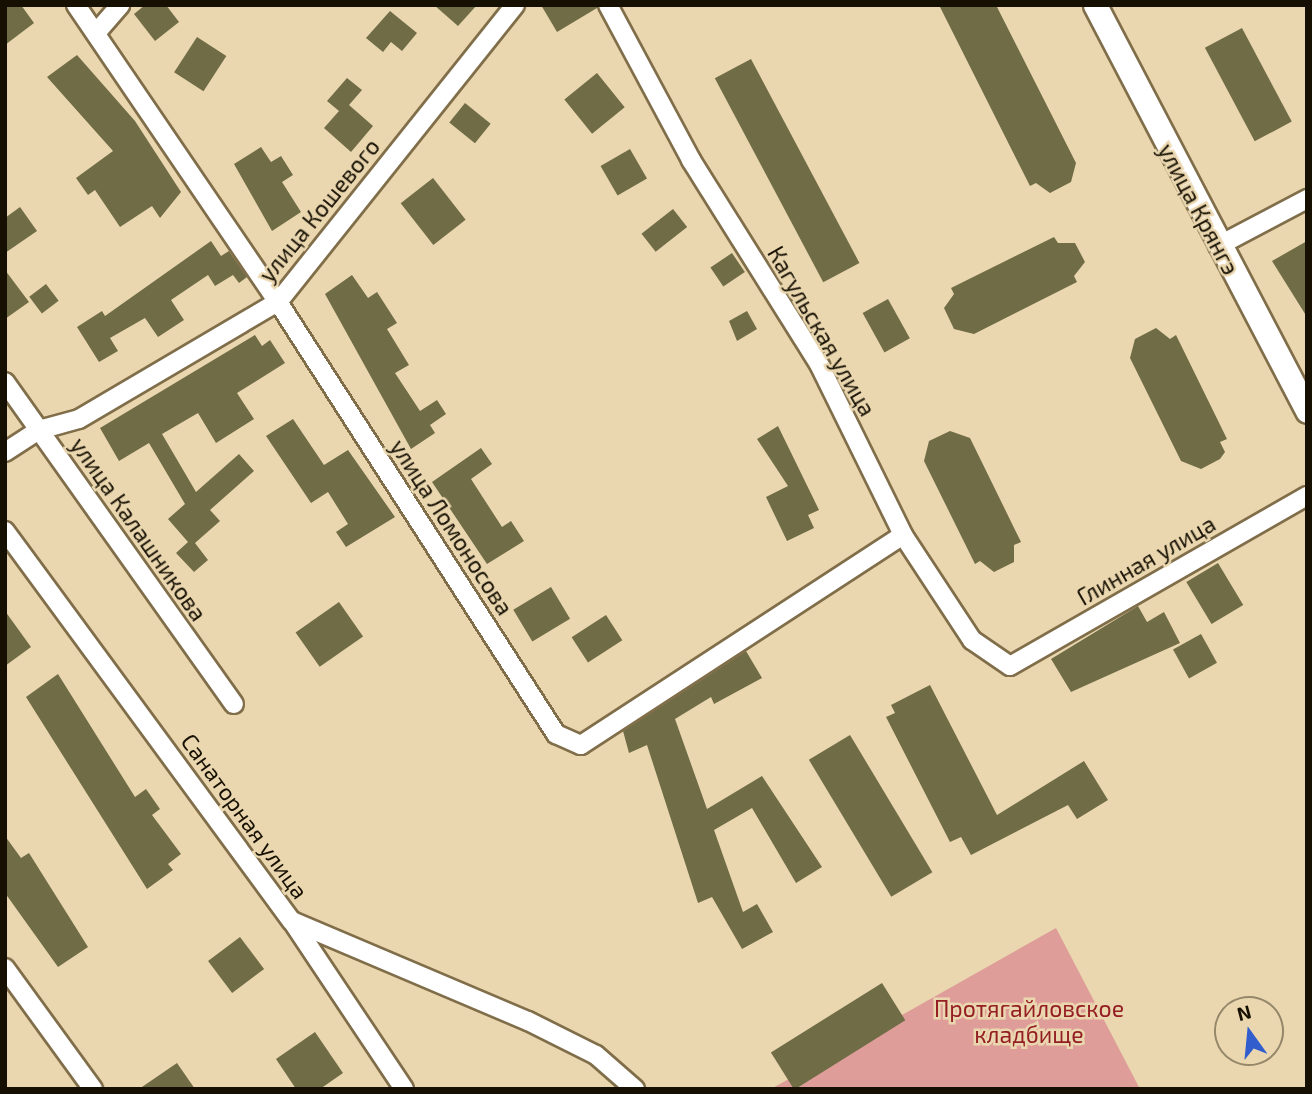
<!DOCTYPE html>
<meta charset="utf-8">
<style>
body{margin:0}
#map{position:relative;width:1312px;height:1094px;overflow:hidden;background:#ead7af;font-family:"Exo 2",sans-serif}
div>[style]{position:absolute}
.green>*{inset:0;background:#de9d98}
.building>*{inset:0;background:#6f6c46;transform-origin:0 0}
.roads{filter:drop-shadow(2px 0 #806e4a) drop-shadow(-2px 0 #806e4a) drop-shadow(0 2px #806e4a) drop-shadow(0 -2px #806e4a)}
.minor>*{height:18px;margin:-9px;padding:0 9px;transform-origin:9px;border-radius:9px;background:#fff}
.tertiary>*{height:23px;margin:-11.5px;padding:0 11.5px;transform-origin:11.5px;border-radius:11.5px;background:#fff}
span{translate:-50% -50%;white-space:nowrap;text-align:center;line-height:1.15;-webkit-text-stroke:5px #ead7af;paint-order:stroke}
.street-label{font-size:23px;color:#161003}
.park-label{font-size:23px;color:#941e23}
.frame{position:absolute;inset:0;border:7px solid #161003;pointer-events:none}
.north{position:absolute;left:1214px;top:996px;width:70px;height:70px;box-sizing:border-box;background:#ead7af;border:2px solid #95876a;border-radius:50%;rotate:345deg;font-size:19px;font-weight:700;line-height:28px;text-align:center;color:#161003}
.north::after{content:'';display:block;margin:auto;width:24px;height:32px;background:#325ecd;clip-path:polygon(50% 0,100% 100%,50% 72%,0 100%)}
</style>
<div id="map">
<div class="green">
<i style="clip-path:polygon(1056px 928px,1140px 1089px,771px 1089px)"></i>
</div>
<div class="building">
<i style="clip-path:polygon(5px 5px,21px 5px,34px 23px,5px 45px)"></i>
<i style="clip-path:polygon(145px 5px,166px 5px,179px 22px,155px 41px,134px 14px)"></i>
<i style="clip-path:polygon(434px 5px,477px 5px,458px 26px)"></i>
<i style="clip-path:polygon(541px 5px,597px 5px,597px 8px,557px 32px)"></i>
<i style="clip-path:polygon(939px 5px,996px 5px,1076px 163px,1071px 182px,1050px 193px,1036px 183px,1030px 186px)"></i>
<i style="clip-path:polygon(390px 11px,417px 33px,402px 51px,391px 42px,383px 52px,366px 38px)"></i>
<i style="left:1242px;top:28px;width:106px;height:42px;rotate:62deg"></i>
<i style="left:197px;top:37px;width:35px;height:42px;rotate:33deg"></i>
<i style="clip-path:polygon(77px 55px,135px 121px,181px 192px,160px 218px,152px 206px,120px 227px,95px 190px,88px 195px,76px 178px,113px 151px,47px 77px)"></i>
<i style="left:751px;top:59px;width:231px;height:41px;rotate:62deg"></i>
<i style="left:597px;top:73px;width:44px;height:42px;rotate:51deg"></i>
<i style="clip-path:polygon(347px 78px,362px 90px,349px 105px,373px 126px,351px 152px,324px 128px,339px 111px,327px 101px)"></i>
<i style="left:465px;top:103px;width:33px;height:25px;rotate:39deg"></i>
<i style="clip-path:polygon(261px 147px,271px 162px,281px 156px,293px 175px,282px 182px,301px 212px,272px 231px,234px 164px)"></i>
<i style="left:630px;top:149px;width:34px;height:34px;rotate:60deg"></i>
<i style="left:433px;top:178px;width:53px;height:41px;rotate:52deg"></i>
<i style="clip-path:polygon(20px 207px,37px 231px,5px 253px,5px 218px)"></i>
<i style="left:673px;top:209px;width:23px;height:40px;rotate:52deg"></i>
<i style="clip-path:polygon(1054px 237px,1058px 243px,1075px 243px,1085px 262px,1074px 276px,1077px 282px,974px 334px,954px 329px,944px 308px,954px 294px,951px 288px)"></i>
<i style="clip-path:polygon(211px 241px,221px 256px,229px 251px,247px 277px,239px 283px,233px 275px,215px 286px,208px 275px,171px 300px,184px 320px,158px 337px,145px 318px,110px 338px,118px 351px,99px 362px,77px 327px,102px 311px,105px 316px)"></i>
<i style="clip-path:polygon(1307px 241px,1307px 317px,1272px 261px)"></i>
<i style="left:732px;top:253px;width:23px;height:26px;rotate:56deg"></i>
<i style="clip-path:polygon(5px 270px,29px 302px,5px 319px)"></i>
<i style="clip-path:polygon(352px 275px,368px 298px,377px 292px,397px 323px,387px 329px,409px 365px,395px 373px,420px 411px,437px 400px,446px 414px,430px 425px,435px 433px,411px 449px,325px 294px)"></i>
<i style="left:46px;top:284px;width:21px;height:21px;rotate:53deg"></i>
<i style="left:888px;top:299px;width:45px;height:29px;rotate:61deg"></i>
<i style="clip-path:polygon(747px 311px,757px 329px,737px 341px,729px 321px)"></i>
<i style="clip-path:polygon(1156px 328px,1170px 339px,1176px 335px,1227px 439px,1220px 442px,1225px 452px,1220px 459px,1201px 469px,1181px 461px,1130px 358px,1135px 339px)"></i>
<i style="clip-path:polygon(255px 335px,262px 346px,270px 340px,285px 363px,237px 393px,254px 419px,216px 443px,198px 413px,162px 434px,196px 492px,239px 454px,254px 471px,210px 510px,220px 521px,195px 543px,208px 560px,194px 572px,176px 553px,188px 542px,168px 519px,185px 504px,149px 443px,119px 461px,100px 428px)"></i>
<i style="clip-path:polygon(293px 419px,324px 465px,348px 450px,395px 517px,346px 547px,336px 532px,348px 524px,328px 492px,311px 503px,266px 436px)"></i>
<i style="clip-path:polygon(778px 426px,819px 510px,808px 515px,814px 528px,787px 541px,766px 497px,788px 486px,757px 439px)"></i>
<i style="clip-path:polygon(950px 431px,970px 438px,1021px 542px,1014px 545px,1014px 562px,994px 572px,980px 561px,975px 564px,924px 461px,929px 441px)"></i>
<i style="clip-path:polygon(481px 448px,492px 464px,471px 479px,502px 527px,511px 521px,524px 541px,487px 564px,432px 482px)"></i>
<i style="left:1218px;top:563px;width:49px;height:37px;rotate:59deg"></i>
<i style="left:551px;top:587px;width:37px;height:44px;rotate:59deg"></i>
<i style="left:339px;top:602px;width:42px;height:53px;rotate:55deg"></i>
<i style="clip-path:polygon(1138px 606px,1147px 622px,1164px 612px,1180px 643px,1071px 692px,1051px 659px)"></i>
<i style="clip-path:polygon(5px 611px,31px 647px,5px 666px)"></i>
<i style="left:606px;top:615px;width:30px;height:41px;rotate:57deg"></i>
<i style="left:1201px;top:634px;width:33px;height:32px;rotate:61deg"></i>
<i style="clip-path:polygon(746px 651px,762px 678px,714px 704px,711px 697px,675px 719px,707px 809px,762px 776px,822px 867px,796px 883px,752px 808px,714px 830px,743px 912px,757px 904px,773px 932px,742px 949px,712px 897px,698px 903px,647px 745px,629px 753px,623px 731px)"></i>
<i style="clip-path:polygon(58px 674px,135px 797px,146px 789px,160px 809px,152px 815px,181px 854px,168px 864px,173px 870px,147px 889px,26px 697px)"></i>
<i style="clip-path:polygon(930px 685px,997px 815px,1084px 761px,1108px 800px,1077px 819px,1068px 805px,971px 855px,961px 837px,950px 842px,886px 717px,895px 713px,891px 705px)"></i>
<i style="left:850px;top:735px;width:160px;height:48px;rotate:59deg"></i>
<i style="clip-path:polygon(5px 836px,21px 858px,29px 853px,88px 947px,58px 967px,5px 893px)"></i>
<i style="left:240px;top:937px;width:40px;height:40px;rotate:53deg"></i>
<i style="left:882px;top:983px;width:44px;height:131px;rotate:58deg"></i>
<i style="clip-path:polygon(315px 1032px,343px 1073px,320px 1089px,296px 1089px,276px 1059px)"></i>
<i style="clip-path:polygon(177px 1063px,195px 1089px,139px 1089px)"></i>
</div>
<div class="roads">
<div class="minor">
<i style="left:76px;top:5px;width:359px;rotate:55.8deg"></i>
<i style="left:278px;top:302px;width:514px;rotate:57.24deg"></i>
<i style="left:556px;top:734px;width:27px;rotate:24deg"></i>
<i style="left:581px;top:745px;width:384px;rotate:-33.1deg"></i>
<i style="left:608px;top:5px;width:176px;rotate:61.8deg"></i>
<i style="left:691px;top:160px;width:243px;rotate:57.9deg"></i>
<i style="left:820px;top:366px;width:188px;rotate:63.8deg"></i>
<i style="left:903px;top:535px;width:126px;rotate:56.7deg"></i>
<i style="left:972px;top:640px;width:46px;rotate:34.4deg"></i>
<i style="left:1010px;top:666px;width:342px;rotate:-29.8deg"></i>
<i style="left:96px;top:33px;width:37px;rotate:-49deg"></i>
<i style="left:1218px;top:246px;width:101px;rotate:-27.8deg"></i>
<i style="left:5px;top:382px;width:395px;rotate:54.6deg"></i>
<i style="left:5px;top:452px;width:40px;rotate:-32.9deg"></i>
<i style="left:39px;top:430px;width:41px;rotate:-15.4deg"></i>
<i style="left:79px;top:419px;width:231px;rotate:-30.5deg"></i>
<i style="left:278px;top:302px;width:380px;rotate:-51.4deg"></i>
<i style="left:5px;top:531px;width:484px;rotate:53.7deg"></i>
<i style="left:292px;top:921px;width:202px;rotate:56.3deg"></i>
<i style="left:292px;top:921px;width:256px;rotate:23deg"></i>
<i style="left:528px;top:1021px;width:76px;rotate:26.6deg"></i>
<i style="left:596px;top:1055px;width:52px;rotate:41.1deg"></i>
<i style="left:5px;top:968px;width:150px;rotate:54deg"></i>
</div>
<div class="tertiary">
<i style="left:1095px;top:5px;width:458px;rotate:62.4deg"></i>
</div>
</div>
<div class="street-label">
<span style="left:1199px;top:209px;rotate:62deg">улица Крянгэ</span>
<span style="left:319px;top:210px;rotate:-51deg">улица Кошевого</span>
<span style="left:822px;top:331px;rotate:60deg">Кагульская улица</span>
<span style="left:452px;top:527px;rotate:57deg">улица Ломоносова</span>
<span style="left:139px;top:529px;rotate:55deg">улица Калашникова</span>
<span style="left:1146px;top:560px;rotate:-30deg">Глинная улица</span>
<span style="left:245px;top:816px;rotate:54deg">Санаторная улица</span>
</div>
<div class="park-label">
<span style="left:1029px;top:1021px">Протягайловское<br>кладбище</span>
</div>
<div class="frame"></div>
<div class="north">N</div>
</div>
